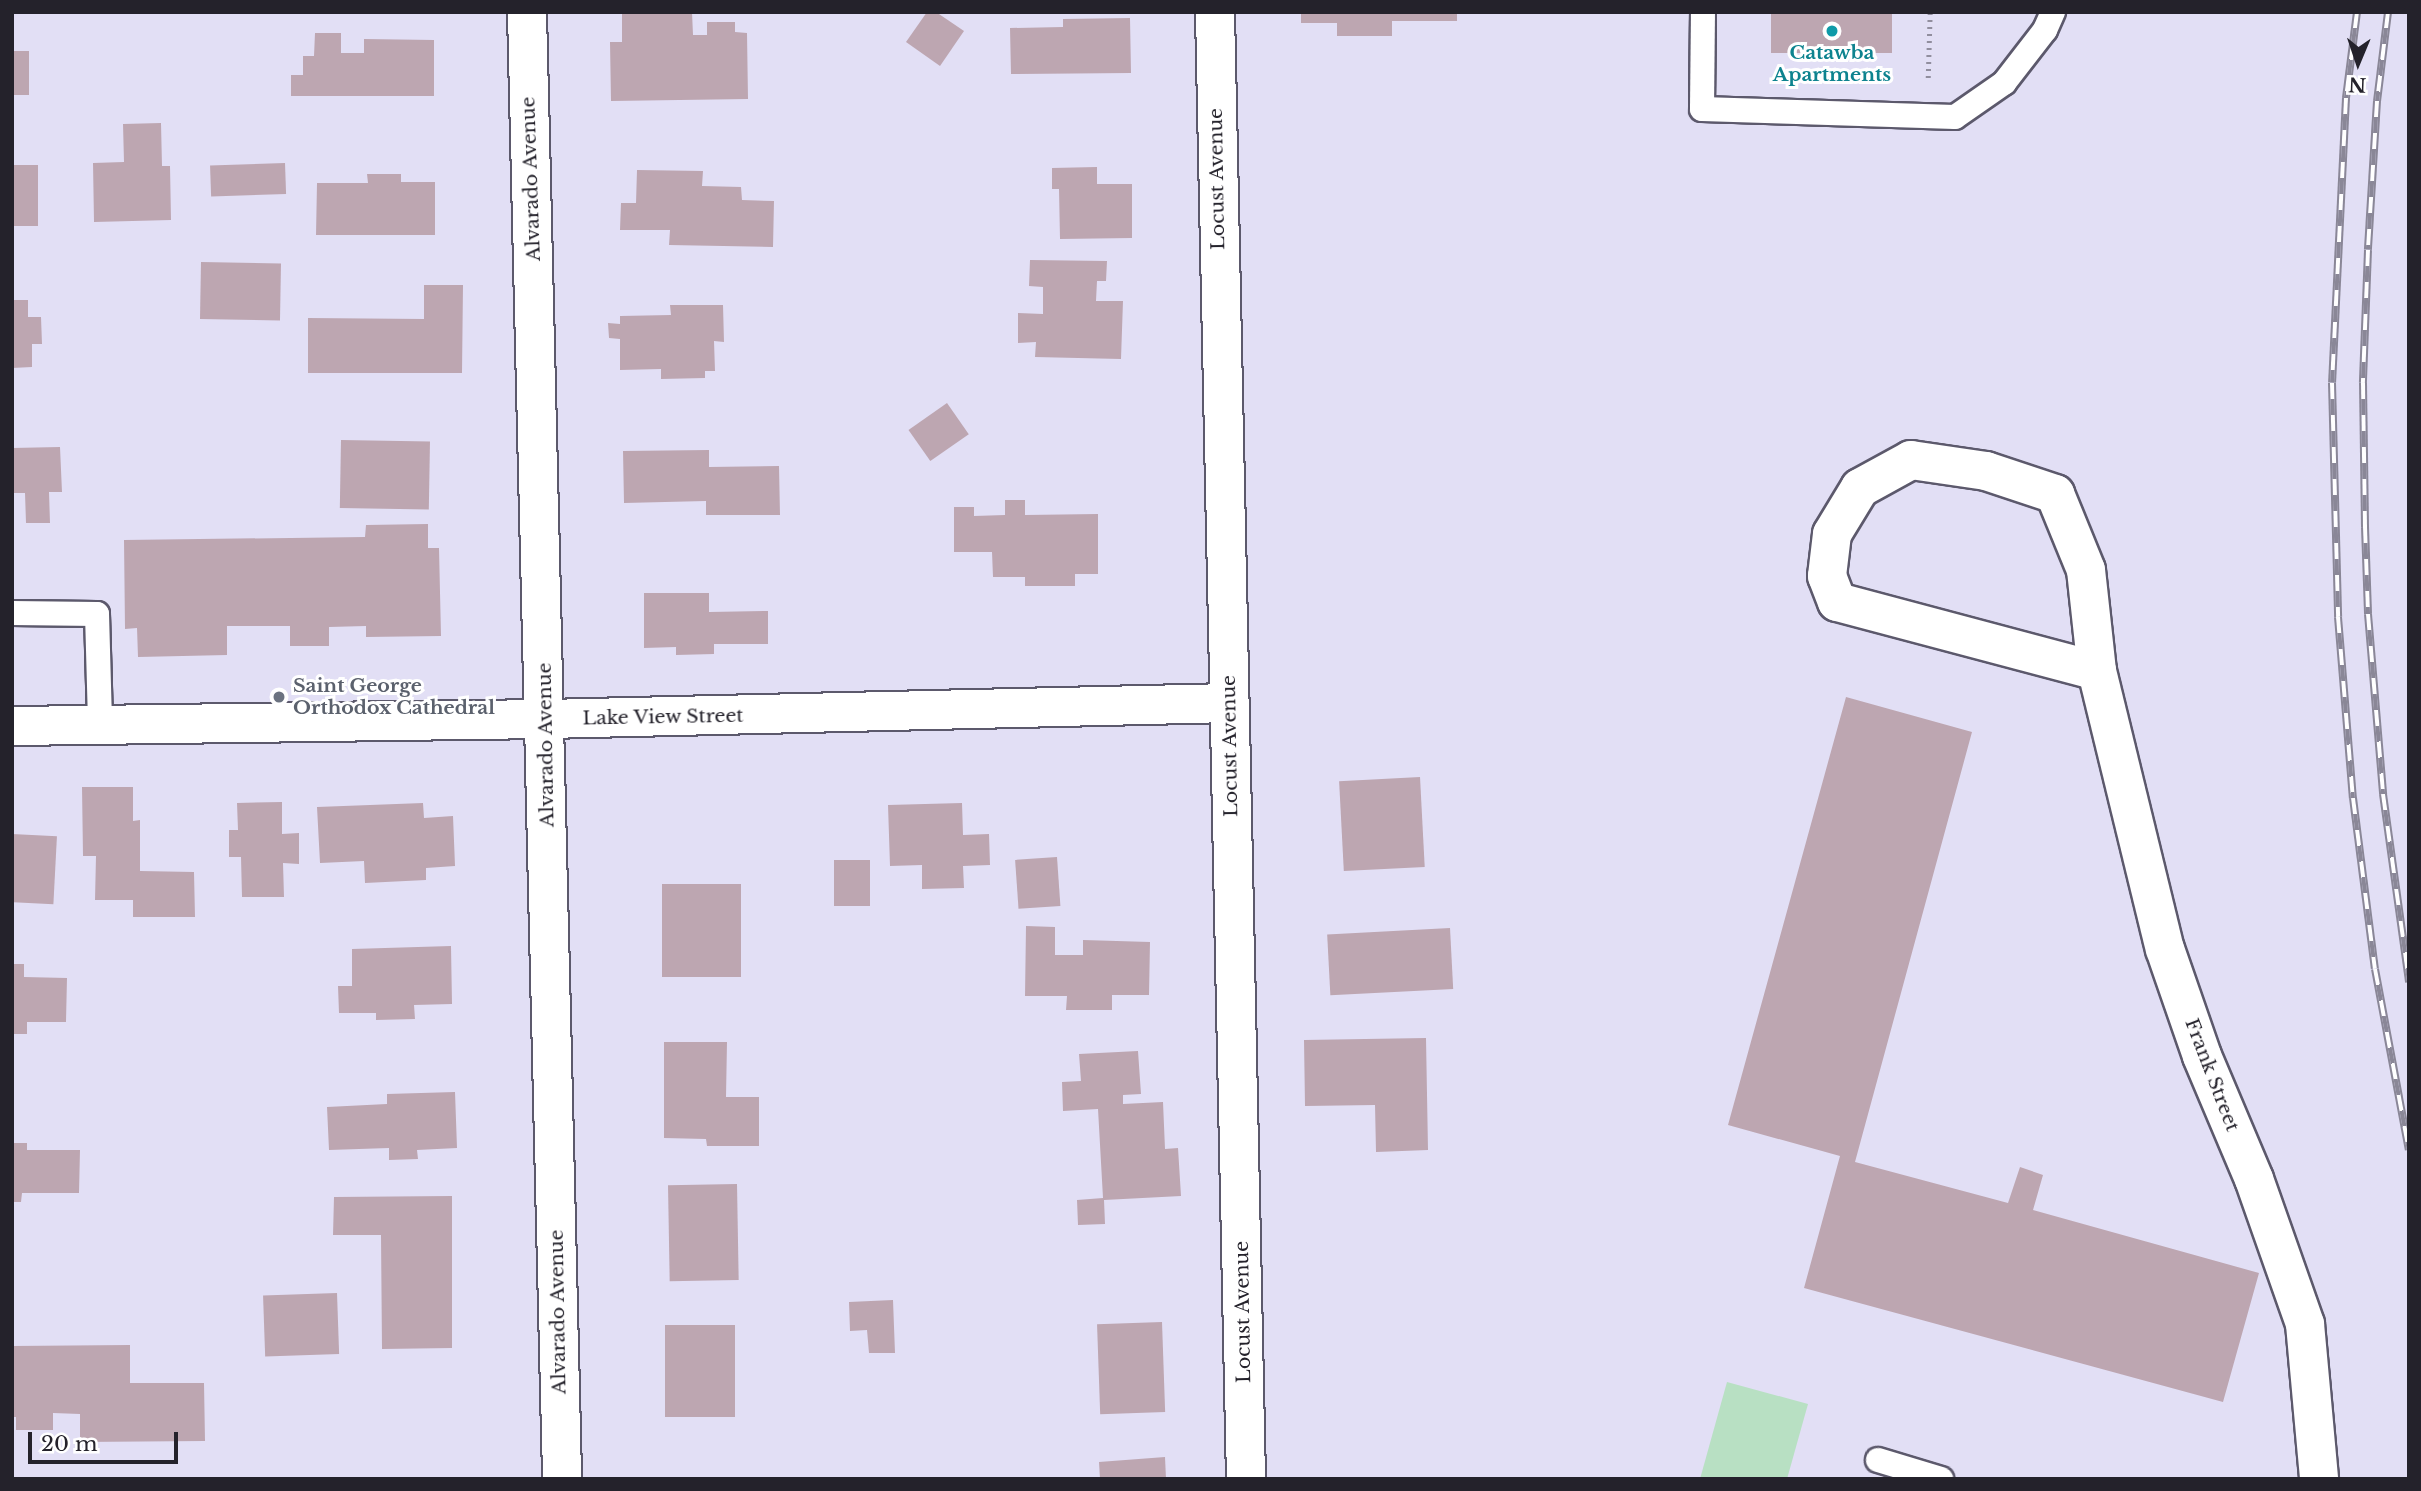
<!DOCTYPE html>
<style>
body{margin:0}
#map{position:relative;width:2421px;height:1491px;overflow:hidden;background:#e2dff5;font-family:"Libre Baskerville",serif}
div>[style]{position:absolute}
.green>*{inset:0;background:#b8e0c3}
.building>*{inset:0;background:#bda6b1;transform-origin:0 0}
.path>*{height:4.5px;margin-top:-2.25px;transform-origin:0;background:repeating-linear-gradient(90deg,#918e9e 0 2px,transparent 0 7px)}
.roads{filter:drop-shadow(2px 0 #5c596c) drop-shadow(-2px 0 #5c596c) drop-shadow(0 2px #5c596c) drop-shadow(0 -2px #5c596c)}
.service>*{height:24px;margin:-12px;padding:0 12px;transform-origin:12px;border-radius:12px;background:#fff}
.minor>*{height:38px;margin:-19px;padding:0 19px;transform-origin:19px;border-radius:19px;background:#fff}
.rail>*{height:8px;margin-top:-4px;transform-origin:0;background:repeating-linear-gradient(90deg,#fff 0 16px,#8a8797 0 32px);box-sizing:border-box;border-block:2px solid #8a8797}
.dots>*{width:19px;height:19px;translate:-50% -50%;box-sizing:border-box;border:4px solid #fff;border-radius:50%}
span{translate:-50% -50%;white-space:nowrap;text-align:center;line-height:1.15;-webkit-text-stroke:6px #fff;paint-order:stroke}
.culture-label{font-size:19px;color:#0d838f;font-weight:700}
.street-label{font-size:19px;color:#24222b}
.worship-label{font-size:19px;color:#5b616d;font-weight:700}
.left{translate:0 -50%;text-align:left}
.frame{position:absolute;inset:0;border:14px solid #24222b;pointer-events:none}
.north{position:absolute;left:2323px;top:28px;width:70px;height:70px;-webkit-text-stroke:5px #fff;paint-order:stroke;rotate:182deg;font-size:19px;font-weight:700;line-height:28px;text-align:center;color:#24222b}
.north::after{content:'';display:block;margin:auto;width:24px;height:32px;background:#24222b;clip-path:polygon(50% 0,100% 100%,50% 72%,0 100%)}
.scale{position:absolute;left:28px;top:1432px;width:150px;height:32px;box-sizing:border-box;border:4px solid #24222b;border-top:0;padding-left:9px;font-size:21px;line-height:24px;white-space:nowrap;color:#24222b;-webkit-text-stroke:5px #fff;paint-order:stroke}
</style>
<div id="map">
<div class="green">
<i style="clip-path:polygon(1727px 1382px,1808px 1404px,1787px 1479px,1700px 1479px)"></i>
</div>
<div class="building">
<i style="clip-path:polygon(622px 12px,692px 12px,693px 35px,707px 35px,707px 22px,735px 22px,735px 32px,747px 33px,748px 99px,611px 101px,610px 42px,622px 42px)"></i>
<i style="clip-path:polygon(927px 12px,936px 12px,964px 31px,940px 66px,906px 42px)"></i>
<i style="clip-path:polygon(1301px 12px,1457px 12px,1457px 21px,1392px 21px,1392px 36px,1337px 36px,1337px 23px,1301px 23px)"></i>
<i style="left:1771px;top:12px;width:121px;height:41px"></i>
<i style="clip-path:polygon(1130px 18px,1131px 73px,1011px 74px,1010px 28px,1063px 27px,1063px 19px)"></i>
<i style="clip-path:polygon(315px 33px,341px 33px,341px 53px,364px 53px,364px 39px,434px 40px,434px 96px,291px 96px,291px 75px,303px 75px,303px 56px,314px 56px)"></i>
<i style="left:12px;top:51px;width:17px;height:44px"></i>
<i style="clip-path:polygon(161px 123px,162px 166px,170px 166px,171px 220px,94px 222px,93px 163px,124px 162px,123px 124px)"></i>
<i style="left:285px;top:163px;width:31px;height:75px;rotate:88deg"></i>
<i style="left:12px;top:165px;width:26px;height:61px"></i>
<i style="clip-path:polygon(1097px 167px,1097px 184px,1132px 184px,1132px 238px,1060px 239px,1059px 189px,1052px 189px,1052px 168px)"></i>
<i style="clip-path:polygon(637px 170px,703px 171px,702px 186px,741px 187px,742px 200px,774px 201px,773px 247px,669px 245px,670px 230px,620px 230px,621px 203px,636px 203px)"></i>
<i style="clip-path:polygon(367px 174px,401px 174px,401px 182px,435px 182px,435px 235px,316px 235px,317px 183px,368px 183px)"></i>
<i style="clip-path:polygon(1030px 260px,1107px 261px,1106px 281px,1097px 281px,1096px 301px,1123px 301px,1121px 359px,1035px 357px,1036px 342px,1018px 343px,1018px 313px,1043px 314px,1043px 287px,1029px 286px)"></i>
<i style="left:201px;top:262px;width:80px;height:57px;rotate:1deg"></i>
<i style="clip-path:polygon(424px 285px,463px 285px,462px 373px,308px 373px,308px 318px,424px 319px)"></i>
<i style="clip-path:polygon(12px 300px,28px 300px,28px 317px,41px 317px,42px 344px,32px 344px,32px 367px,12px 368px)"></i>
<i style="clip-path:polygon(670px 305px,723px 305px,724px 342px,714px 341px,715px 371px,705px 371px,705px 378px,661px 379px,661px 369px,620px 370px,620px 339px,609px 338px,608px 323px,620px 324px,620px 316px,671px 315px)"></i>
<i style="left:947px;top:403px;width:38px;height:47px;rotate:55deg"></i>
<i style="left:341px;top:440px;width:89px;height:68px;rotate:1deg"></i>
<i style="clip-path:polygon(60px 447px,62px 492px,49px 492px,50px 523px,26px 523px,25px 493px,12px 493px,12px 448px)"></i>
<i style="clip-path:polygon(709px 450px,709px 467px,779px 466px,780px 515px,706px 515px,706px 501px,624px 503px,623px 451px)"></i>
<i style="clip-path:polygon(1005px 500px,1025px 500px,1025px 515px,1098px 514px,1098px 574px,1075px 574px,1075px 586px,1025px 586px,1025px 577px,993px 577px,992px 552px,954px 552px,954px 507px,974px 507px,974px 516px,1005px 515px)"></i>
<i style="clip-path:polygon(428px 524px,428px 548px,439px 548px,441px 636px,366px 637px,366px 626px,329px 627px,329px 646px,290px 646px,290px 626px,227px 626px,227px 655px,138px 657px,137px 628px,125px 629px,124px 540px,365px 537px,366px 525px)"></i>
<i style="clip-path:polygon(644px 593px,709px 593px,709px 612px,768px 611px,768px 644px,714px 644px,714px 654px,676px 655px,676px 647px,644px 648px)"></i>
<i style="clip-path:polygon(1846px 697px,1972px 732px,1855px 1162px,2008px 1203px,2020px 1167px,2043px 1175px,2033px 1210px,2259px 1273px,2223px 1402px,1804px 1288px,1840px 1156px,1728px 1125px)"></i>
<i style="left:1420px;top:777px;width:90px;height:81px;rotate:87deg"></i>
<i style="clip-path:polygon(82px 787px,133px 787px,133px 821px,140px 820px,140px 871px,194px 872px,195px 917px,133px 917px,133px 900px,95px 900px,96px 856px,83px 856px)"></i>
<i style="clip-path:polygon(282px 802px,282px 834px,299px 833px,299px 864px,283px 863px,284px 897px,242px 897px,241px 857px,229px 857px,229px 830px,238px 830px,237px 803px)"></i>
<i style="clip-path:polygon(423px 803px,424px 818px,453px 816px,455px 866px,426px 868px,426px 880px,365px 883px,364px 861px,320px 863px,317px 807px)"></i>
<i style="clip-path:polygon(962px 803px,963px 835px,989px 834px,990px 865px,963px 866px,964px 888px,922px 889px,922px 865px,890px 866px,888px 805px)"></i>
<i style="left:12px;top:834px;width:45px;height:68px;rotate:3deg"></i>
<i style="left:1057px;top:857px;width:49px;height:42px;rotate:86deg"></i>
<i style="left:834px;top:860px;width:36px;height:46px"></i>
<i style="left:741px;top:884px;width:93px;height:79px;rotate:90deg"></i>
<i style="clip-path:polygon(1026px 926px,1055px 927px,1055px 955px,1083px 955px,1083px 940px,1150px 942px,1149px 995px,1112px 995px,1112px 1010px,1066px 1010px,1067px 996px,1025px 996px)"></i>
<i style="left:1450px;top:928px;width:61px;height:123px;rotate:87deg"></i>
<i style="clip-path:polygon(451px 946px,452px 1004px,414px 1005px,415px 1019px,376px 1020px,376px 1013px,339px 1013px,338px 986px,352px 986px,352px 949px)"></i>
<i style="clip-path:polygon(12px 964px,24px 964px,24px 977px,67px 978px,66px 1022px,27px 1022px,27px 1034px,12px 1034px)"></i>
<i style="clip-path:polygon(1426px 1038px,1428px 1150px,1376px 1152px,1375px 1105px,1305px 1106px,1304px 1040px)"></i>
<i style="clip-path:polygon(664px 1042px,727px 1042px,726px 1097px,759px 1097px,759px 1146px,707px 1146px,706px 1139px,664px 1138px)"></i>
<i style="clip-path:polygon(1138px 1051px,1141px 1094px,1123px 1095px,1123px 1104px,1163px 1102px,1165px 1149px,1178px 1148px,1181px 1196px,1104px 1200px,1105px 1224px,1078px 1225px,1077px 1200px,1103px 1198px,1098px 1109px,1063px 1111px,1062px 1082px,1081px 1081px,1079px 1054px)"></i>
<i style="clip-path:polygon(455px 1092px,457px 1148px,417px 1150px,418px 1159px,389px 1160px,389px 1148px,329px 1150px,327px 1107px,387px 1104px,387px 1094px)"></i>
<i style="clip-path:polygon(12px 1143px,27px 1143px,27px 1150px,80px 1150px,79px 1193px,22px 1193px,21px 1202px,12px 1202px)"></i>
<i style="left:737px;top:1184px;width:96px;height:69px;rotate:89deg"></i>
<i style="clip-path:polygon(452px 1196px,452px 1348px,382px 1349px,381px 1235px,333px 1235px,334px 1197px)"></i>
<i style="left:337px;top:1293px;width:61px;height:74px;rotate:88deg"></i>
<i style="clip-path:polygon(893px 1300px,895px 1353px,869px 1353px,867px 1330px,850px 1331px,849px 1302px)"></i>
<i style="left:1162px;top:1322px;width:90px;height:65px;rotate:88deg"></i>
<i style="left:665px;top:1325px;width:70px;height:92px"></i>
<i style="clip-path:polygon(130px 1345px,130px 1383px,204px 1383px,205px 1441px,80px 1442px,80px 1414px,53px 1413px,53px 1430px,16px 1430px,16px 1417px,12px 1417px,12px 1346px)"></i>
<i style="clip-path:polygon(1165px 1457px,1166px 1479px,1100px 1479px,1099px 1462px)"></i>
</div>
<div class="path">
<i style="left:1928px;top:78px;width:66px;rotate:-88.3deg"></i>
</div>
<div class="roads">
<div class="service">
<i style="left:1703px;top:12px;width:97px;rotate:90.6deg"></i>
<i style="left:1702px;top:109px;width:253px;rotate:1.8deg"></i>
<i style="left:1955px;top:117px;width:60px;rotate:-34.8deg"></i>
<i style="left:2004px;top:83px;width:67px;rotate:-52.3deg"></i>
<i style="left:2045px;top:30px;width:20px;rotate:-66deg"></i>
<i style="left:12px;top:613px;width:85px;rotate:0.7deg"></i>
<i style="left:97px;top:614px;width:110px;rotate:88.4deg"></i>
<i style="left:1878px;top:1460px;width:66px;rotate:16.8deg"></i>
</div>
<div class="minor">
<i style="left:527px;top:12px;width:1467px;rotate:88.63deg"></i>
<i style="left:1215px;top:12px;width:1467px;rotate:88.79deg"></i>
<i style="left:2097px;top:671px;width:269px;rotate:-165.1deg"></i>
<i style="left:1837px;top:602px;width:28px;rotate:-111deg"></i>
<i style="left:1827px;top:576px;width:42px;rotate:-83.2deg"></i>
<i style="left:1832px;top:534px;width:54px;rotate:-58.7deg"></i>
<i style="left:1860px;top:488px;width:58px;rotate:-28.8deg"></i>
<i style="left:1911px;top:460px;width:76px;rotate:8.3deg"></i>
<i style="left:1986px;top:471px;width:73px;rotate:18.4deg"></i>
<i style="left:2055px;top:494px;width:82px;rotate:67.8deg"></i>
<i style="left:2086px;top:570px;width:102px;rotate:83.8deg"></i>
<i style="left:2097px;top:671px;width:286px;rotate:76.3deg"></i>
<i style="left:2165px;top:949px;width:113px;rotate:70.9deg"></i>
<i style="left:2202px;top:1056px;width:134px;rotate:67.1deg"></i>
<i style="left:2254px;top:1179px;width:154px;rotate:70.6deg"></i>
<i style="left:2305px;top:1324px;width:156px;rotate:84.8deg"></i>
<i style="left:12px;top:726px;width:534px;rotate:-0.75deg"></i>
<i style="left:546px;top:719px;width:683px;rotate:-1.34deg"></i>
</div>
</div>
<div class="rail">
<i style="left:2357px;top:12px;width:87px;rotate:97.3deg"></i>
<i style="left:2346px;top:98px;width:285px;rotate:92.8deg"></i>
<i style="left:2332px;top:383px;width:234px;rotate:88.5deg"></i>
<i style="left:2338px;top:617px;width:182px;rotate:85.3deg"></i>
<i style="left:2353px;top:798px;width:172px;rotate:82.7deg"></i>
<i style="left:2375px;top:969px;width:184px;rotate:79.4deg"></i>
<i style="left:2388px;top:12px;width:90px;rotate:97deg"></i>
<i style="left:2377px;top:101px;width:149px;rotate:93.5deg"></i>
<i style="left:2368px;top:250px;width:133px;rotate:92.2deg"></i>
<i style="left:2363px;top:383px;width:144px;rotate:89.2deg"></i>
<i style="left:2365px;top:527px;width:87px;rotate:88deg"></i>
<i style="left:2368px;top:614px;width:181px;rotate:85.2deg"></i>
<i style="left:2383px;top:794px;width:190px;rotate:82.1deg"></i>
</div>
<div class="dots">
<i style="left:1832px;top:31px;background:#0f9aa8"></i>
<i style="left:279px;top:697px;background:#6b7280"></i>
</div>
<div class="culture-label">
<span style="left:1832px;top:64px">Catawba<br>Apartments</span>
</div>
<div class="street-label">
<span style="left:531px;top:179px;rotate:-92deg">Alvarado Avenue</span>
<span style="left:1217px;top:179px;rotate:-91deg">Locust Avenue</span>
<span style="left:663px;top:717px;rotate:-1deg">Lake View Street</span>
<span style="left:546px;top:745px;rotate:-91deg">Alvarado Avenue</span>
<span style="left:1230px;top:746px;rotate:-91deg">Locust Avenue</span>
<span style="left:2212px;top:1075px;rotate:69deg">Frank Street</span>
<span style="left:558px;top:1312px;rotate:-91deg">Alvarado Avenue</span>
<span style="left:1243px;top:1312px;rotate:-91deg">Locust Avenue</span>
</div>
<div class="worship-label">
<span class="left" style="left:293px;top:697px">Saint George<br>Orthodox Cathedral</span>
</div>
<div class="frame"></div>
<div class="north">N</div>
<div class="scale">20 m</div>
</div>
